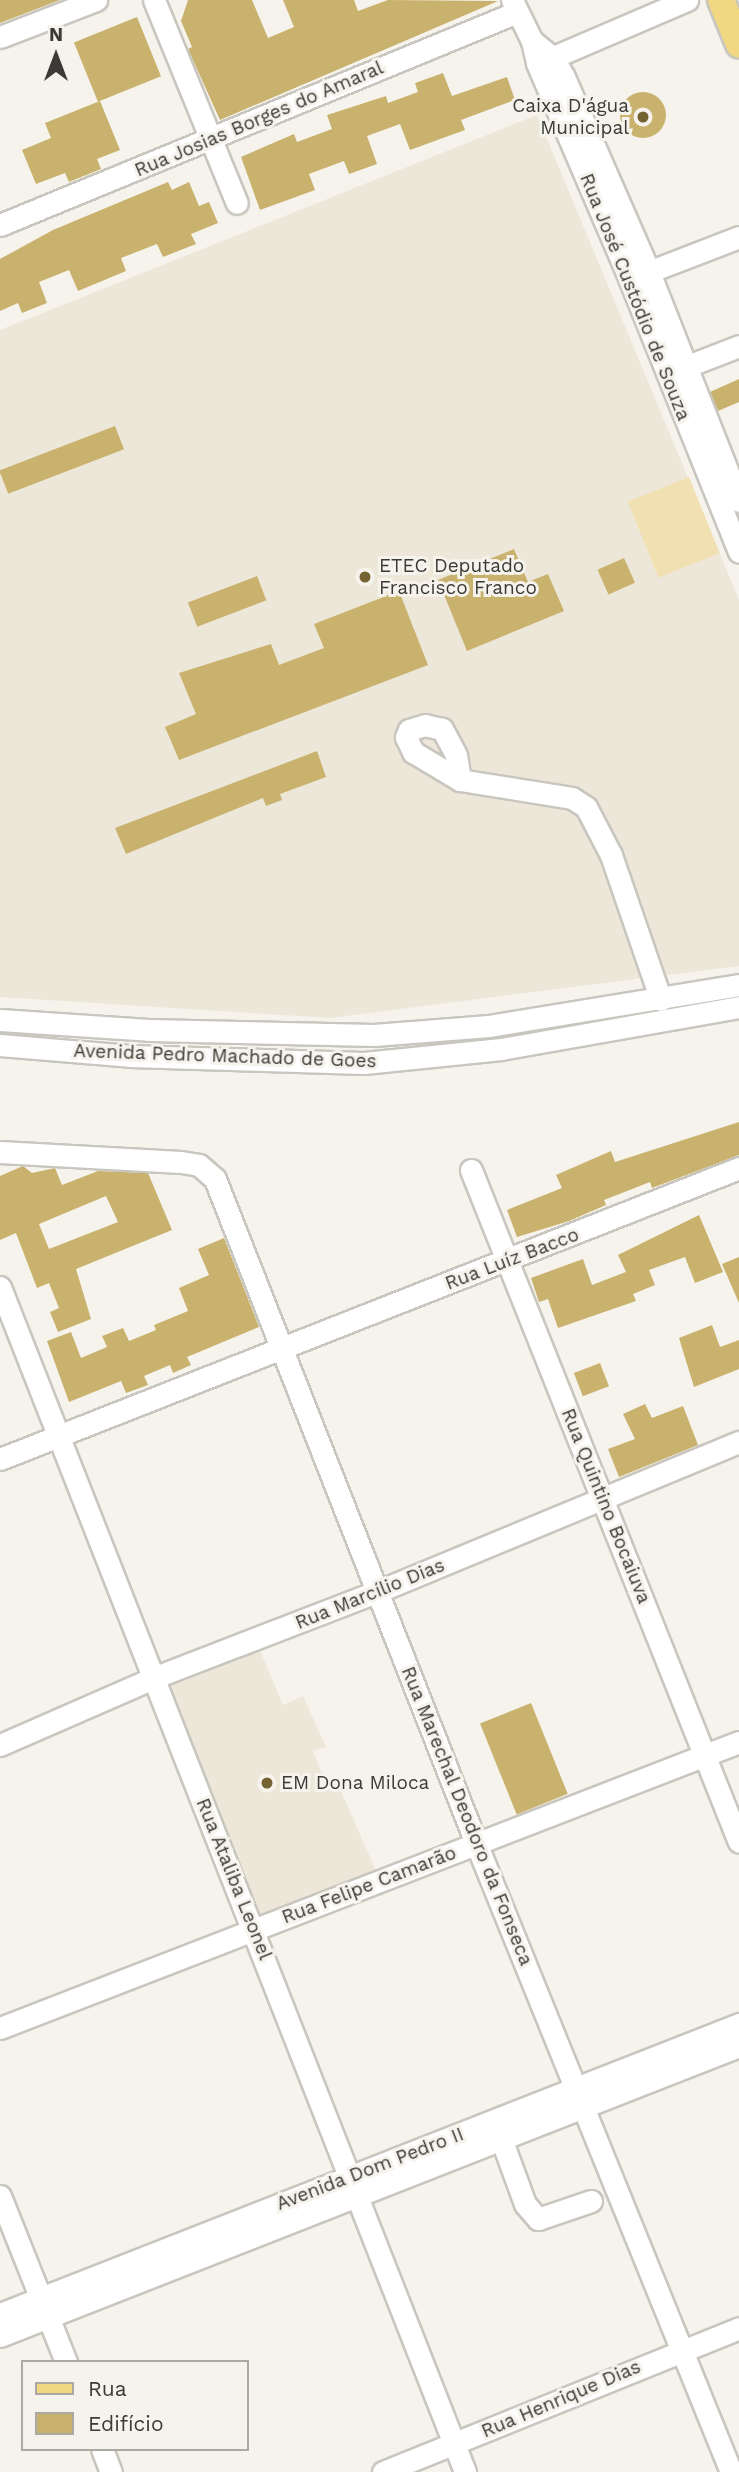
<!DOCTYPE html>
<meta charset="utf-8">
<style>
body{margin:0}
#map{position:relative;width:739px;height:2472px;overflow:hidden;background:#f6f3ec;font-family:"Work Sans",sans-serif}
div>[style]{position:absolute}
.built>*{inset:0;background:#ece7d9}
.green>*{inset:0;background:#f1e1b2;transform-origin:0 0}
.building>*{inset:0;background:#c9b26d;transform-origin:0 0}
.round{border-radius:50%}
.roads{filter:drop-shadow(2px 0 #c8c6be) drop-shadow(-2px 0 #c8c6be) drop-shadow(0 2px #c8c6be) drop-shadow(0 -2px #c8c6be)}
.minor>*{height:21px;margin:-10.5px;padding:0 10.5px;transform-origin:10.5px;border-radius:10.5px;background:#fff}
.major>*{height:26px;margin:-13px;padding:0 13px;transform-origin:13px;border-radius:13px;background:#f1d781}
.dots>*{width:19px;height:19px;translate:-50% -50%;box-sizing:border-box;border:4px solid #f6f3ec;border-radius:50%}
span{translate:-50% -50%;white-space:nowrap;text-align:center;line-height:1.15;-webkit-text-stroke:6px #f6f3ec;paint-order:stroke}
.poi-label{font-size:19px;color:#3b3a37}
.right{translate:-100% -50%;text-align:right}
.left{translate:0 -50%;text-align:left}
.street-label{font-size:19px;color:#3b3a37}
.legend{position:absolute;left:21px;top:2360px;width:228px;height:91px;box-sizing:border-box;background:#f6f3ec;border:2px solid #aba9a4;margin:0;padding:9px 12px;list-style:none;font-size:21px;color:#3b3a37}
.legend li{display:flex;align-items:center;gap:14px;height:35px}
.legend b{width:35px;border:2px solid #aba9a4}
.north{position:absolute;left:21px;top:21px;width:70px;height:70px;-webkit-text-stroke:5px #f6f3ec;paint-order:stroke;rotate:0deg;font-size:19px;font-weight:700;line-height:28px;text-align:center;color:#3b3a37}
.north::after{content:'';display:block;margin:auto;width:24px;height:32px;background:#3b3a37;clip-path:polygon(50% 0,100% 100%,50% 72%,0 100%)}
</style>
<div id="map">
<div class="built">
<i style="clip-path:polygon(537px 115px,739px 600px,739px 966px,330px 1018px,0 997px,0 330px)"></i>
<i style="clip-path:polygon(255px 1639px,283px 1705px,303px 1696px,326px 1747px,313px 1751px,324px 1778px,335px 1778px,381px 1882px,257px 1924px,153px 1678px)"></i>
</div>
<div class="green">
<i style="left:689px;top:477px;width:82px;height:66px;rotate:68deg"></i>
</div>
<div class="building">
<i style="clip-path:polygon(0 0,60px 0,0 23px)"></i>
<i style="clip-path:polygon(188px 0,252px 0,268px 38px,294px 27px,283px 0,354px 0,358px 11px,388px 0,498px 1px,220px 120px,188px 49px,192px 47px,181px 21px)"></i>
<i style="left:137px;top:17px;width:64px;height:68px;rotate:68deg"></i>
<i style="clip-path:polygon(443px 73px,452px 96px,507px 77px,515px 100px,461px 120px,465px 130px,410px 150px,400px 124px,367px 136px,377px 164px,349px 174px,344px 161px,309px 174px,315px 190px,260px 210px,241px 157px,294px 134px,297px 142px,332px 129px,327px 115px,386px 96px,388px 103px,418px 92px,415px 83px)"></i>
<i class="round" style="left:620px;top:92px;width:46px;height:46px"></i>
<i style="clip-path:polygon(100px 101px,120px 150px,97px 159px,101px 169px,69px 182px,65px 173px,36px 184px,22px 150px,51px 138px,45px 123px)"></i>
<i style="clip-path:polygon(168px 182px,172px 190px,189px 182px,199px 206px,209px 202px,218px 223px,191px 234px,196px 244px,163px 257px,157px 244px,121px 258px,126px 271px,78px 291px,69px 270px,39px 282px,47px 303px,22px 313px,18px 303px,0 311px,0 259px,53px 230px)"></i>
<i style="clip-path:polygon(739px 379px,739px 402px,718px 411px,710px 392px)"></i>
<i style="left:115px;top:426px;width:25px;height:124px;rotate:69deg"></i>
<i style="clip-path:polygon(514px 549px,528px 582px,548px 574px,564px 611px,467px 651px,438px 580px)"></i>
<i style="left:624px;top:558px;width:27px;height:29px;rotate:66deg"></i>
<i style="left:257px;top:576px;width:26px;height:74px;rotate:69deg"></i>
<i style="clip-path:polygon(399px 591px,428px 665px,179px 760px,165px 727px,196px 714px,179px 673px,271px 644px,279px 665px,324px 648px,314px 624px)"></i>
<i style="clip-path:polygon(317px 751px,326px 777px,280px 794px,282px 800px,266px 806px,263px 798px,126px 854px,115px 828px)"></i>
<i style="clip-path:polygon(739px 1122px,739px 1155px,652px 1188px,650px 1182px,604px 1200px,606px 1205px,569px 1221px,517px 1237px,507px 1210px,562px 1188px,556px 1175px,611px 1151px,615px 1162px)"></i>
<i style="clip-path:polygon(evenodd,23px 1166px,32px 1173px,55px 1168px,62px 1185px,98px 1171px,148px 1173px,172px 1230px,76px 1269px,91px 1319px,58px 1332px,50px 1312px,59px 1308px,49px 1283px,37px 1288px,16px 1233px,0 1240px,0 1176px,23px 1166px,106px 1196px,118px 1222px,49px 1249px,39px 1224px,106px 1196px)"></i>
<i style="clip-path:polygon(699px 1215px,723px 1272px,695px 1283px,685px 1257px,649px 1270px,655px 1285px,633px 1294px,636px 1301px,558px 1328px,548px 1299px,539px 1302px,531px 1278px,583px 1259px,592px 1285px,626px 1272px,618px 1255px)"></i>
<i style="clip-path:polygon(224px 1238px,259px 1327px,187px 1357px,191px 1365px,173px 1373px,170px 1365px,144px 1376px,148px 1385px,126px 1393px,121px 1381px,69px 1402px,47px 1341px,71px 1332px,81px 1358px,107px 1347px,102px 1336px,123px 1328px,129px 1341px,156px 1330px,154px 1325px,188px 1311px,179px 1288px,209px 1275px,198px 1249px)"></i>
<i style="clip-path:polygon(739px 1257px,739px 1303px,722px 1264px)"></i>
<i style="clip-path:polygon(712px 1325px,720px 1347px,739px 1340px,739px 1369px,694px 1387px,679px 1338px)"></i>
<i style="left:600px;top:1363px;width:25px;height:28px;rotate:69deg"></i>
<i style="clip-path:polygon(645px 1404px,652px 1418px,683px 1406px,698px 1445px,619px 1477px,608px 1449px,635px 1439px,623px 1414px)"></i>
<i style="left:531px;top:1703px;width:98px;height:55px;rotate:68deg"></i>
</div>
<div class="roads">
<div class="minor">
<i style="left:154px;top:0;width:219px;rotate:67.8deg"></i>
<i style="left:512px;top:0;width:46px;rotate:64deg"></i>
<i style="left:532px;top:41px;width:27px;rotate:39deg"></i>
<i style="left:553px;top:58px;width:22px;rotate:60deg"></i>
<i style="left:564px;top:77px;width:213px;rotate:66.4deg"></i>
<i style="left:649px;top:272px;width:246px;rotate:68.5deg"></i>
<i style="left:0;top:37px;width:103px;rotate:-21.1deg"></i>
<i style="left:532px;top:41px;width:23px;rotate:77deg"></i>
<i style="left:537px;top:63px;width:234px;rotate:66.8deg"></i>
<i style="left:629px;top:278px;width:295px;rotate:68.1deg"></i>
<i style="left:542px;top:62px;width:158px;rotate:-23.2deg"></i>
<i style="left:0;top:225px;width:559px;rotate:-22.39deg"></i>
<i style="left:638px;top:276px;width:108px;rotate:-21.1deg"></i>
<i style="left:672px;top:372px;width:72px;rotate:-21.2deg"></i>
<i style="left:460px;top:780px;width:25px;rotate:-99deg"></i>
<i style="left:456px;top:755px;width:30px;rotate:-118deg"></i>
<i style="left:442px;top:729px;width:17px;rotate:-167deg"></i>
<i style="left:425px;top:725px;width:17px;rotate:163deg"></i>
<i style="left:409px;top:730px;width:8px;rotate:113deg"></i>
<i style="left:406px;top:737px;width:17px;rotate:65deg"></i>
<i style="left:413px;top:752px;width:55px;rotate:30.8deg"></i>
<i style="left:460px;top:780px;width:113px;rotate:9.1deg"></i>
<i style="left:572px;top:798px;width:17px;rotate:33deg"></i>
<i style="left:586px;top:807px;width:54px;rotate:62.5deg"></i>
<i style="left:611px;top:855px;width:153px;rotate:71deg"></i>
<i style="left:0;top:1020px;width:149px;rotate:3.8deg"></i>
<i style="left:149px;top:1030px;width:225px;rotate:1.3deg"></i>
<i style="left:374px;top:1035px;width:115px;rotate:-4.5deg"></i>
<i style="left:489px;top:1026px;width:253px;rotate:-9.3deg"></i>
<i style="left:0;top:1045px;width:130px;rotate:4.8deg"></i>
<i style="left:130px;top:1056px;width:234px;rotate:1.7deg"></i>
<i style="left:364px;top:1063px;width:138px;rotate:-5.8deg"></i>
<i style="left:501px;top:1049px;width:242px;rotate:-10deg"></i>
<i style="left:0;top:1152px;width:181px;rotate:3.2deg"></i>
<i style="left:181px;top:1162px;width:18px;rotate:9deg"></i>
<i style="left:199px;top:1165px;width:21px;rotate:41deg"></i>
<i style="left:215px;top:1179px;width:713px;rotate:68.54deg"></i>
<i style="left:476px;top:1843px;width:679px;rotate:67.93deg"></i>
<i style="left:471px;top:1170px;width:723px;rotate:68.26deg"></i>
<i style="left:0;top:1287px;width:1273px;rotate:68.57deg"></i>
<i style="left:0;top:1459px;width:794px;rotate:-21.49deg"></i>
<i style="left:0;top:1745px;width:167px;rotate:-23.6deg"></i>
<i style="left:153px;top:1678px;width:242px;rotate:-21.1deg"></i>
<i style="left:379px;top:1591px;width:390px;rotate:-22.5deg"></i>
<i style="left:0;top:2028px;width:792px;rotate:-21.16deg"></i>
<i style="left:502px;top:2141px;width:67px;rotate:69.9deg"></i>
<i style="left:525px;top:2204px;width:20px;rotate:49deg"></i>
<i style="left:538px;top:2219px;width:56px;rotate:-18.8deg"></i>
<i style="left:0;top:2196px;width:179px;rotate:68.3deg"></i>
<i style="left:0;top:2314px;width:794px;rotate:-21.43deg"></i>
<i style="left:0;top:2336px;width:794px;rotate:-21.43deg"></i>
<i style="left:102px;top:2449px;width:25px;rotate:69deg"></i>
<i style="left:383px;top:2472px;width:384px;rotate:-22deg"></i>
</div>
<div class="major">
<i style="left:721px;top:0;width:48px;rotate:67.8deg"></i>
</div>
</div>
<div class="dots">
<i style="left:643px;top:117px;background:#746331"></i>
<i style="left:365px;top:577px;background:#746331"></i>
<i style="left:267px;top:1783px;background:#746331"></i>
</div>
<div class="poi-label">
<span class="right" style="left:629px;top:117px">Caixa D'água<br>Municipal</span>
<span class="left" style="left:379px;top:577px">ETEC Deputado<br>Francisco Franco</span>
<span class="left" style="left:281px;top:1783px">EM Dona Miloca</span>
</div>
<div class="street-label">
<span style="left:259px;top:119px;rotate:-23deg">Rua Josias Borges do Amaral</span>
<span style="left:635px;top:297px;rotate:68deg">Rua José Custódio de Souza</span>
<span style="left:225px;top:1056px;rotate:2deg">Avenida Pedro Machado de Goes</span>
<span style="left:512px;top:1259px;rotate:-21deg">Rua Luíz Bacco</span>
<span style="left:606px;top:1506px;rotate:68deg">Rua Quintino Bocaiuva</span>
<span style="left:370px;top:1594px;rotate:-22deg">Rua Marcílio Dias</span>
<span style="left:467px;top:1816px;rotate:68deg">Rua Marechal Deodoro da Fonseca</span>
<span style="left:234px;top:1879px;rotate:68deg">Rua Ataliba Leonel</span>
<span style="left:369px;top:1885px;rotate:-21deg">Rua Felipe Camarão</span>
<span style="left:370px;top:2169px;rotate:-21deg">Avenida Dom Pedro II</span>
<span style="left:561px;top:2399px;rotate:-23deg">Rua Henrique Dias</span>
</div>
<ul class="legend">
<li><b style="height:9px;background:#f1d781"></b>Rua</li>
<li><b style="height:19px;background:#c9b26d"></b>Edifício</li>
</ul>
<div class="north">N</div>
</div>
